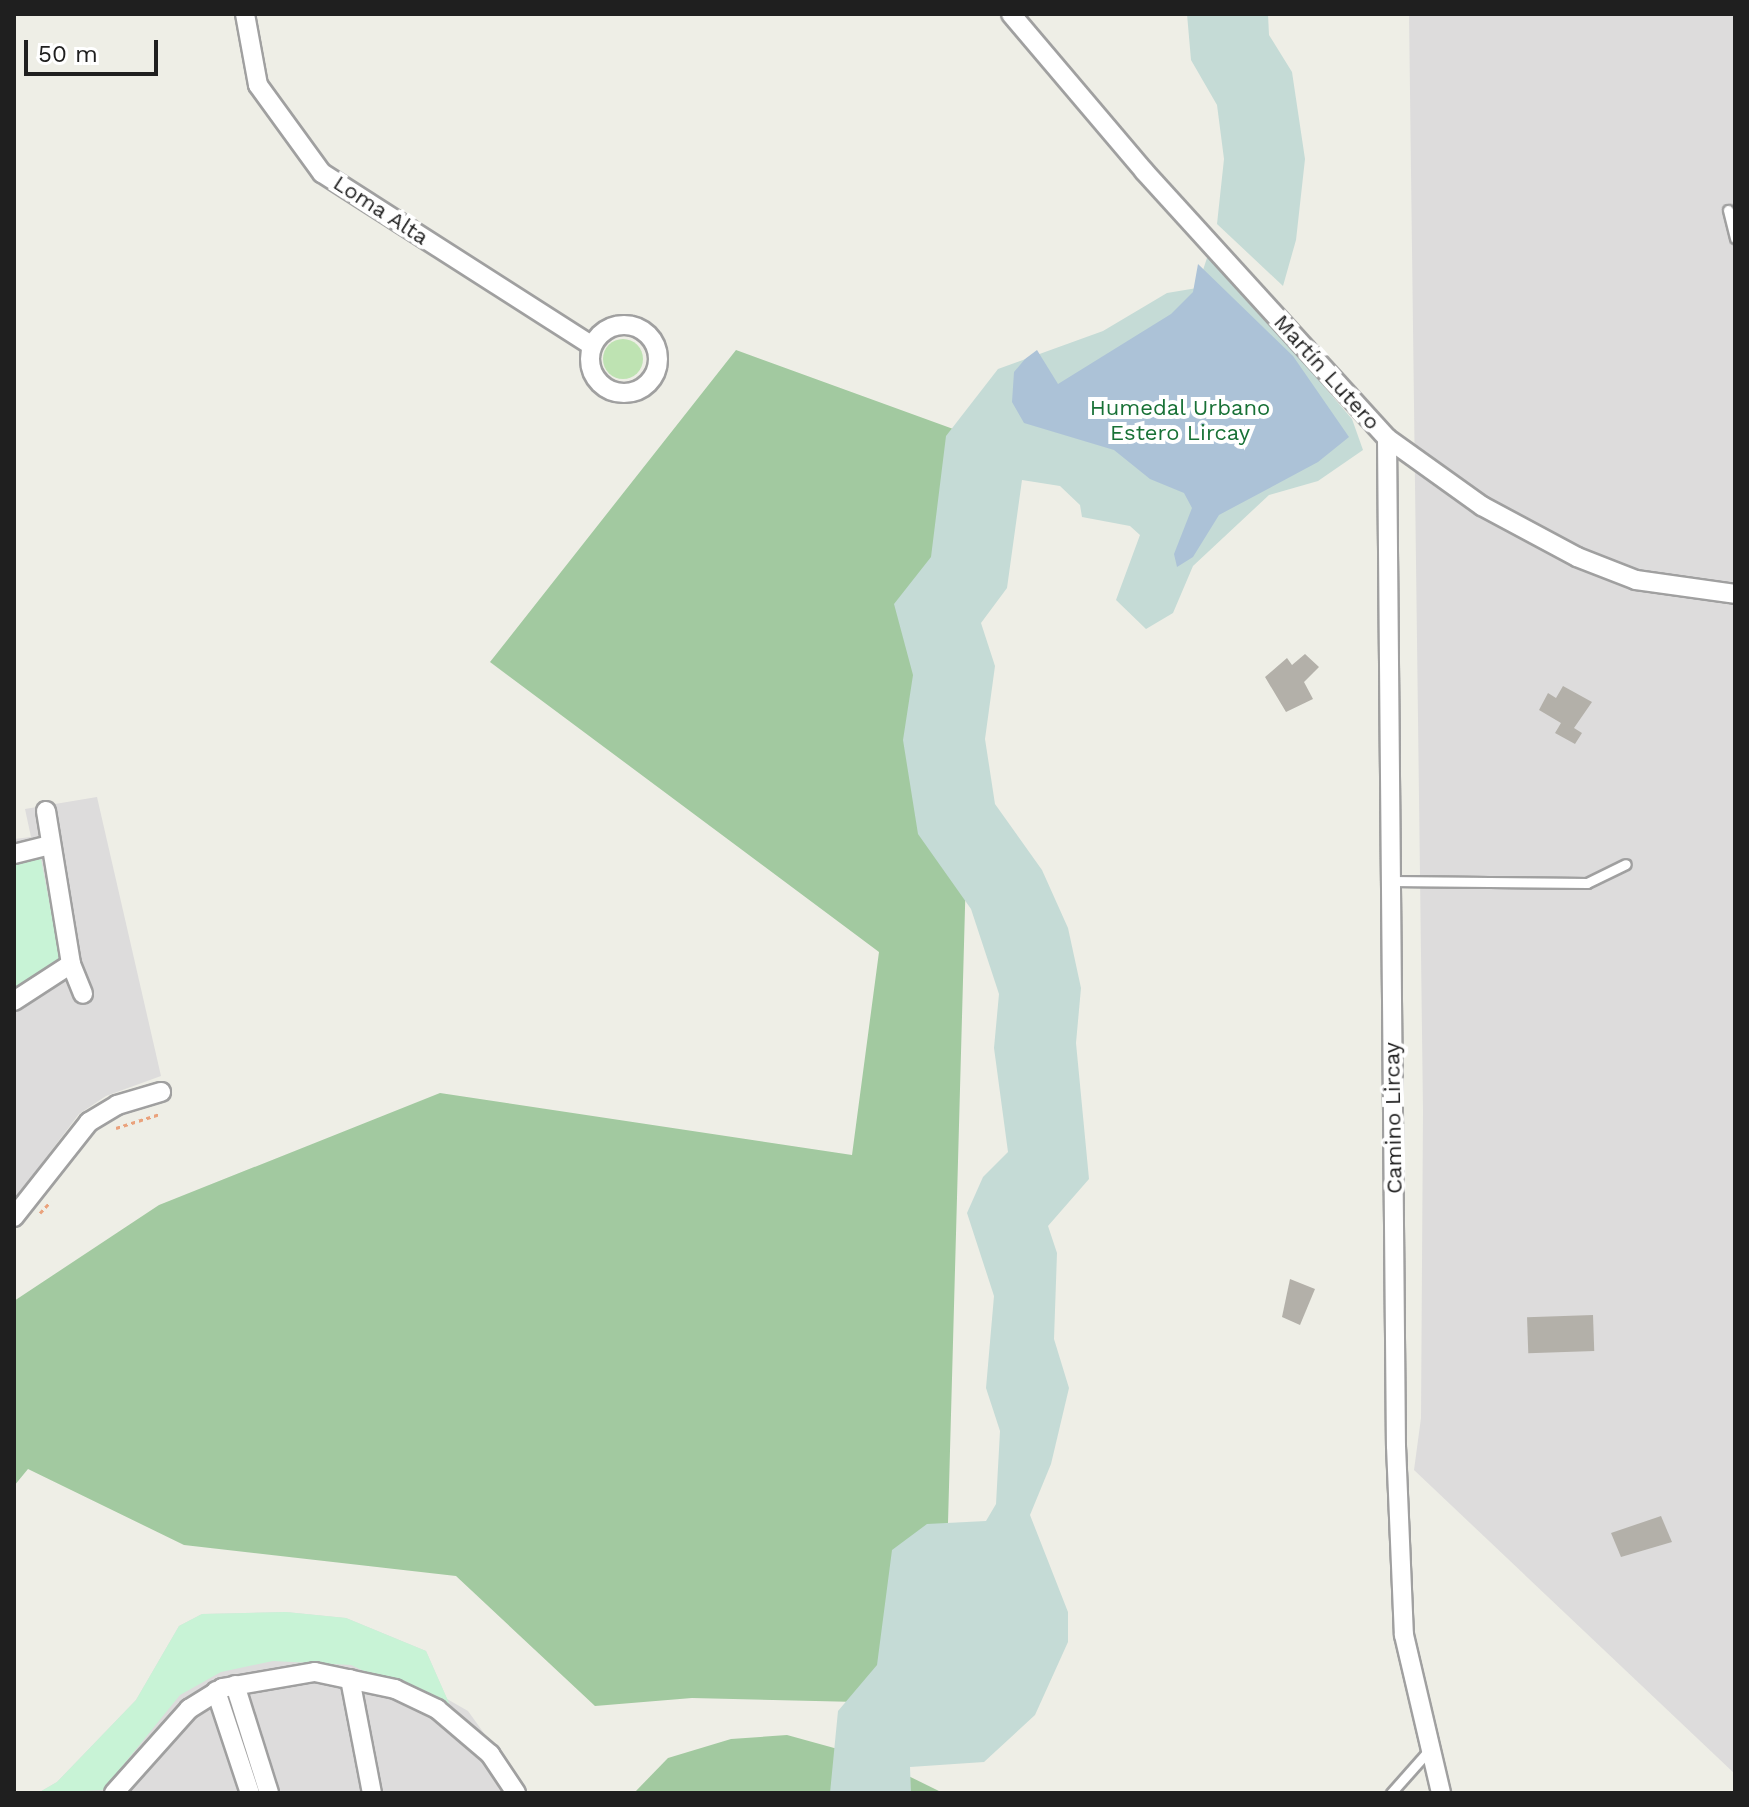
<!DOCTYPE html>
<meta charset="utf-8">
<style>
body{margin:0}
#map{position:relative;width:1749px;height:1807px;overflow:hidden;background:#eeeee6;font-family:"Work Sans",sans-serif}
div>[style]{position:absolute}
.residential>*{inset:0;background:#dddcdc}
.grass>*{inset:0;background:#bee3b2}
.round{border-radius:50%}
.forest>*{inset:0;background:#a2c9a0}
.wetland>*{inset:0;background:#c5dbd6}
.park>*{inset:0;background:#c8f3d6}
.water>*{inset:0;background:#acc2d7}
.building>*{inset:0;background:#b3b0a9;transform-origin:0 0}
.path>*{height:3px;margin-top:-1.5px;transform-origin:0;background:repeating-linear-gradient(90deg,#eaa27c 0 4px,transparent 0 8px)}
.roads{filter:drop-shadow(2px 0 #a0a0a0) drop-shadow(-2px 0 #a0a0a0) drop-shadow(0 2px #a0a0a0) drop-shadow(0 -2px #a0a0a0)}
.service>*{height:9px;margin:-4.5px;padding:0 4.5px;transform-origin:4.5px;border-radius:4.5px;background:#fff}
.minor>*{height:18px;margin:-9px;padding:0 9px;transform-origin:9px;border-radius:9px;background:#fff}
.minor>.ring{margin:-9px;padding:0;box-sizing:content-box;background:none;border:18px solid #fff;border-radius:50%}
span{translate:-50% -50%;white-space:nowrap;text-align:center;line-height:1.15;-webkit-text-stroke:8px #fff;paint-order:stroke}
.street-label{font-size:22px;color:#1f1f1f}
.park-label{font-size:22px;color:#187136}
.frame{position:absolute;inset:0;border:16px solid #1f1f1f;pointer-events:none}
.scale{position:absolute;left:24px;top:40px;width:134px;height:36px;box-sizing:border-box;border:4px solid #1f1f1f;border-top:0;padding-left:10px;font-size:24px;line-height:28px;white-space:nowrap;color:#1f1f1f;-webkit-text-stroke:6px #fff;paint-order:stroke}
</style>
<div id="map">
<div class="residential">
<i style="clip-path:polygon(1409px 14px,1735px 14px,1735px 1774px,1414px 1470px,1421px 1418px,1423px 1111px)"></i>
<i style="clip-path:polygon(97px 797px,161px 1076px,106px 1096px,79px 1114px,14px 1200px,14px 839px,31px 837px,25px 809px)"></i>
<i style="clip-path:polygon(286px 1612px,346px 1618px,426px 1651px,447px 1699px,468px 1711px,527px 1793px,38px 1793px,57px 1782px,136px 1700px,179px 1626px,202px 1614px)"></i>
</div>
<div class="grass">
<i class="round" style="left:603px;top:339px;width:40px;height:40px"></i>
</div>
<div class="forest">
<i style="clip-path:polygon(736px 350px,978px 438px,943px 1704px,692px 1698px,595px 1706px,456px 1576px,184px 1545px,28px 1469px,14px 1486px,14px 1301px,159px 1205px,440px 1093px,852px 1155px,879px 952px,490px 662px)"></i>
<i style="clip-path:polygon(787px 1735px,874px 1759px,943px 1793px,634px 1793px,668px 1758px,731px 1739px)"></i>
</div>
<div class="wetland">
<i style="clip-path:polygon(1187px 14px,1268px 14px,1269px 35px,1292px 72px,1305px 159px,1296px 240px,1283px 286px,1217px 224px,1224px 159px,1217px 105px,1191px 60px)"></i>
<i style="clip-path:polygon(1209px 252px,1352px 419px,1363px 450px,1318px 481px,1269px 495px,1193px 566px,1173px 613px,1146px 629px,1116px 600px,1140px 535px,1130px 526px,1082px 517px,1080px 505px,1060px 486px,1022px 480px,1007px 588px,981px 623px,995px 666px,985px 739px,995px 804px,1042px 870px,1068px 928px,1081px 988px,1076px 1043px,1089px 1179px,1048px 1226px,1057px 1253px,1054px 1339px,1069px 1388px,1051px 1464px,1030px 1515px,1068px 1612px,1068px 1642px,1035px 1715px,984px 1762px,910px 1767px,911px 1793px,830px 1793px,838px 1711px,877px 1665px,892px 1550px,927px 1524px,986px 1521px,996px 1504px,1000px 1431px,986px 1388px,994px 1296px,967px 1213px,983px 1177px,1008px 1152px,994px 1048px,999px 994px,971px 909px,918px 834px,903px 740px,913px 675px,894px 604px,931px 557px,946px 436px,998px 369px,1103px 331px,1167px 293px,1197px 288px)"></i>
</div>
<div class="park">
<i style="clip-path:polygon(41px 859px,60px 958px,14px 988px,14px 872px,16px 864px)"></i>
<i style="clip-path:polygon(286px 1612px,346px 1618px,426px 1651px,453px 1712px,351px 1665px,273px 1661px,221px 1672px,180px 1695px,103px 1790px,38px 1793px,57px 1782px,136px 1700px,179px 1626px,202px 1614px)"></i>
</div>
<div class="water">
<i style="clip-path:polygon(1198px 264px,1293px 356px,1349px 437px,1318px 462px,1219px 515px,1193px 557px,1177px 567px,1174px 554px,1192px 508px,1184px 493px,1150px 479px,1114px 450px,1024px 423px,1012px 402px,1014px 372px,1025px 359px,1037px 350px,1058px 384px,1171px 314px,1193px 292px)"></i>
</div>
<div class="building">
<i style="clip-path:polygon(1305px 654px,1319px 667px,1304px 682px,1313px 699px,1286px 712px,1265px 677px,1287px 658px,1292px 665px)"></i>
<i style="clip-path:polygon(1563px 686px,1592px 702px,1574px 728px,1582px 733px,1575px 744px,1555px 733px,1561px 723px,1539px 710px,1548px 693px,1556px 698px)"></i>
<i style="clip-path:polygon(1290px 1279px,1315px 1289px,1300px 1325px,1282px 1317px)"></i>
<i style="left:1593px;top:1315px;width:36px;height:66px;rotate:88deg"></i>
<i style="clip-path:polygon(1661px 1516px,1672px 1542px,1621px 1557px,1611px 1533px)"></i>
</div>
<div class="path">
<i style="left:116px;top:1128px;width:46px;rotate:-17.7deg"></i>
<i style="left:40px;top:1213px;width:16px;rotate:-47deg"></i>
</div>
<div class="roads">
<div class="service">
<i style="left:1728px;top:210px;width:29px;rotate:76deg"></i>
<i style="left:1391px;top:881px;width:196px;rotate:0.6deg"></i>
<i style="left:1587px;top:883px;width:43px;rotate:-26deg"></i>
<i style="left:1391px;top:1793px;width:60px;rotate:-48.4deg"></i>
</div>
<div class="minor">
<i style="left:245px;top:14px;width:72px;rotate:79.6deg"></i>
<i style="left:258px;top:85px;width:109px;rotate:54deg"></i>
<i style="left:322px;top:173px;width:319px;rotate:32.6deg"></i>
<i style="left:1011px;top:14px;width:206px;rotate:49.7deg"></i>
<i style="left:1144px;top:171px;width:361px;rotate:47.7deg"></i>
<i style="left:1387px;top:438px;width:117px;rotate:35.6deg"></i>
<i style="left:1482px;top:506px;width:108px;rotate:28.2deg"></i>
<i style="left:1577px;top:557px;width:63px;rotate:21.3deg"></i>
<i style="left:1636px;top:580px;width:100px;rotate:8deg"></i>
<i class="ring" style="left:590px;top:325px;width:50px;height:50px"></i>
<i style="left:1387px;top:438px;width:1008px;rotate:89.49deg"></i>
<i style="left:1396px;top:1446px;width:189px;rotate:87.6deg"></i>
<i style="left:1404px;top:1635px;width:162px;rotate:76.8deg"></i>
<i style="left:46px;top:811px;width:155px;rotate:80.7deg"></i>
<i style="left:71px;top:964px;width:32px;rotate:68deg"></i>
<i style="left:14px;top:854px;width:36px;rotate:-14deg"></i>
<i style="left:14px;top:1001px;width:68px;rotate:-33deg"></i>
<i style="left:14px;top:1217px;width:121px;rotate:-51.7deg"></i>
<i style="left:89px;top:1122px;width:33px;rotate:-31deg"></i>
<i style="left:117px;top:1105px;width:46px;rotate:-16.5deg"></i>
<i style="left:350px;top:1679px;width:116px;rotate:79.1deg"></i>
<i style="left:235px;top:1685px;width:113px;rotate:72.5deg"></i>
<i style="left:216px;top:1691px;width:108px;rotate:71.6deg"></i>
<i style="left:114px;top:1793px;width:113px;rotate:-48.2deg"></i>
<i style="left:189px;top:1709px;width:39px;rotate:-32deg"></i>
<i style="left:222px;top:1688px;width:94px;rotate:-9.8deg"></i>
<i style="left:315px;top:1672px;width:82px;rotate:12deg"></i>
<i style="left:395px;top:1689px;width:47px;rotate:25.5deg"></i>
<i style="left:437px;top:1709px;width:70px;rotate:40.3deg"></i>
<i style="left:490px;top:1754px;width:47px;rotate:56.3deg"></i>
</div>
</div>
<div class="street-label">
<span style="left:381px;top:210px;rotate:33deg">Loma Alta</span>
<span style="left:1327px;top:372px;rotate:48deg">Martín Lutero</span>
<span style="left:1393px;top:1118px;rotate:-91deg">Camino Lircay</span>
</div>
<div class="park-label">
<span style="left:1180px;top:420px">Humedal Urbano<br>Estero Lircay</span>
</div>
<div class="frame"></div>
<div class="scale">50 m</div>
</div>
